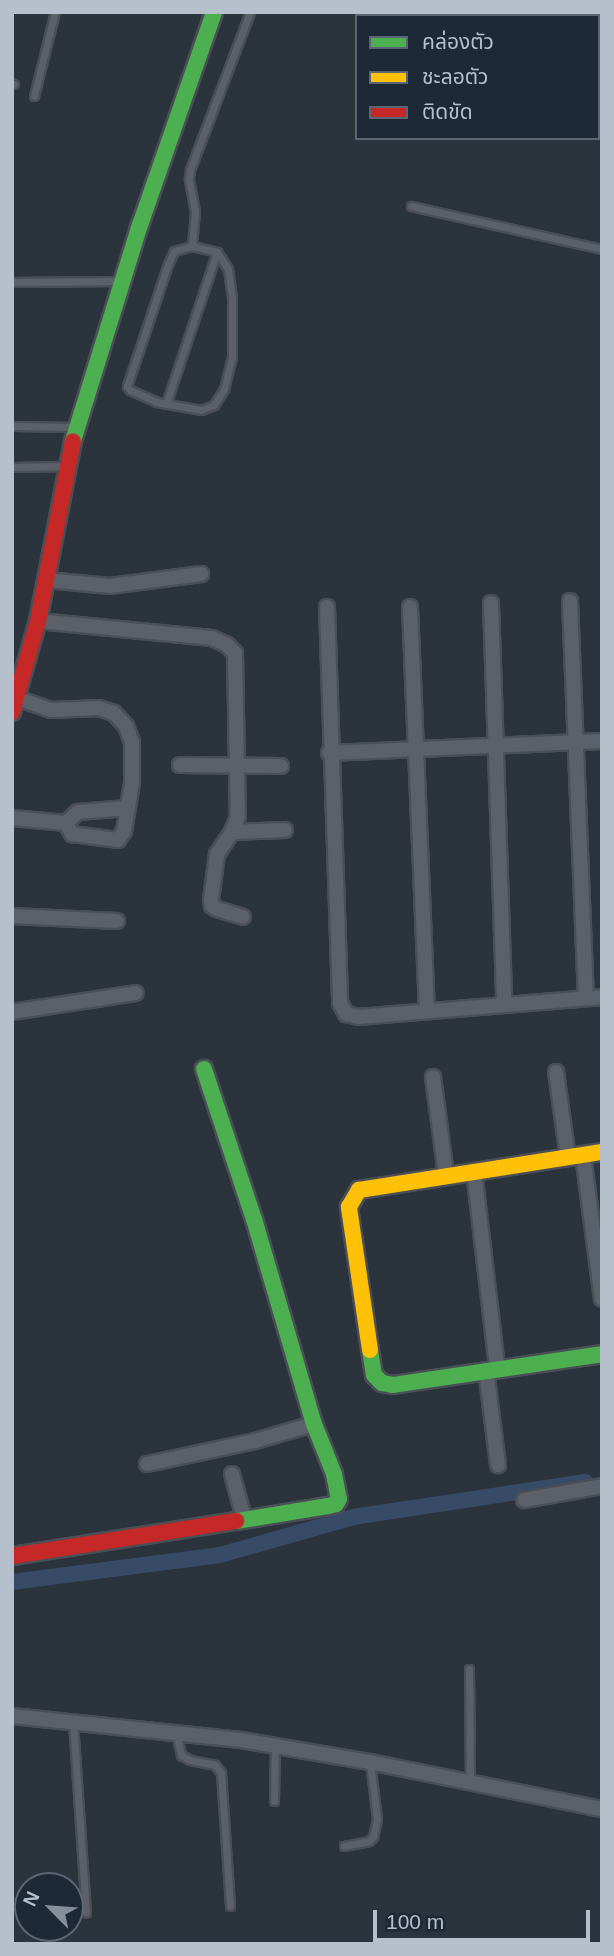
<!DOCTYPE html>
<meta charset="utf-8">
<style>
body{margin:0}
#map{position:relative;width:614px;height:1956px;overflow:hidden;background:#2b333c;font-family:Arial,"Noto Sans Thai",sans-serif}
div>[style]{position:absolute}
.canal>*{height:16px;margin:-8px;padding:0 8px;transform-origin:8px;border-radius:8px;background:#374b66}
.roads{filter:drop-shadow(2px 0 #4a4f56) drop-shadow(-2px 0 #4a4f56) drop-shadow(0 2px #4a4f56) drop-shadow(0 -2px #4a4f56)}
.lane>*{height:7px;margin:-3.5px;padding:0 3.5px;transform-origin:3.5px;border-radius:3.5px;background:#5c6169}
.street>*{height:14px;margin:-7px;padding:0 7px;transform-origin:7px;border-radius:7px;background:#5c6169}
.fast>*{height:16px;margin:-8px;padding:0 8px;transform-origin:8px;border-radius:8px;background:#4caf50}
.slow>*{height:16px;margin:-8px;padding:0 8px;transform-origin:8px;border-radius:8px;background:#ffc107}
.jam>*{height:16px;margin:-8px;padding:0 8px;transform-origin:8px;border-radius:8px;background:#c62828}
span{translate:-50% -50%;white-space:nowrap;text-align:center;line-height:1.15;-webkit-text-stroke:6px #1e2937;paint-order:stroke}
.frame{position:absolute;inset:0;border:14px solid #b6bfcc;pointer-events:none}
.legend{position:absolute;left:355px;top:14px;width:245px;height:126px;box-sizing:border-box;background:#1e2937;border:2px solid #5b6573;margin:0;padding:9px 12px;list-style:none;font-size:21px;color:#b6bfcc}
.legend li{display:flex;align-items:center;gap:14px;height:35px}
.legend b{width:35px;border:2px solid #5b6573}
.north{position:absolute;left:14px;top:1872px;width:70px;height:70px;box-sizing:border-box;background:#1e2937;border:2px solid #5b6573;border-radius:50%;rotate:295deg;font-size:19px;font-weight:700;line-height:28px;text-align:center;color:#b6bfcc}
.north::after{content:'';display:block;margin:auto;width:24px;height:32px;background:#858e9a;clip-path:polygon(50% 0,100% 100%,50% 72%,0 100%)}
.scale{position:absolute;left:373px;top:1910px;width:217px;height:32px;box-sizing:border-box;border:4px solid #b6bfcc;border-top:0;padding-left:9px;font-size:21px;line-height:24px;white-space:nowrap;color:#b6bfcc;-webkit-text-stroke:5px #1e2937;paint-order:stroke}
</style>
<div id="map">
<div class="canal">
<i style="left:12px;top:1582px;width:210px;rotate:-7.4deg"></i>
<i style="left:220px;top:1555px;width:138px;rotate:-15.9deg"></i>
<i style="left:353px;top:1517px;width:235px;rotate:-8.6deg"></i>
</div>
<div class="roads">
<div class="lane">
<i style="left:372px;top:12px;width:8px;rotate:30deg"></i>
<i style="left:528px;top:16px;width:4px;rotate:-76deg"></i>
<i style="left:559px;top:16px;width:4px;rotate:-90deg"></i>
<i style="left:12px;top:83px;width:2px;rotate:27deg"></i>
<i style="left:34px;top:96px;width:87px;rotate:-76deg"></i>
<i style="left:411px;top:206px;width:196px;rotate:12.7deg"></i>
<i style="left:192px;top:246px;width:26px;rotate:13deg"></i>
<i style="left:217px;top:252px;width:20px;rotate:57deg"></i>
<i style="left:228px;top:269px;width:27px;rotate:82deg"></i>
<i style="left:232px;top:296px;width:61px;rotate:90deg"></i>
<i style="left:232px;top:357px;width:33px;rotate:104deg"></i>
<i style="left:224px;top:389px;width:19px;rotate:122deg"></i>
<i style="left:214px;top:405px;width:14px;rotate:159deg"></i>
<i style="left:201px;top:410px;width:45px;rotate:-169.7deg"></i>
<i style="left:157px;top:402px;width:30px;rotate:-156deg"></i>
<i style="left:130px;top:390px;width:5px;rotate:-127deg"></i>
<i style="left:127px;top:386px;width:129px;rotate:-71.4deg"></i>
<i style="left:168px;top:264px;width:14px;rotate:-65deg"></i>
<i style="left:174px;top:251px;width:19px;rotate:-16deg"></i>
<i style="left:192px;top:246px;width:35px;rotate:-85deg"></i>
<i style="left:195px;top:211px;width:33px;rotate:-101deg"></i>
<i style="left:189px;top:179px;width:9px;rotate:-84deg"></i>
<i style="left:190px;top:170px;width:169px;rotate:-69.2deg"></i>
<i style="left:12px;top:282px;width:108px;rotate:-0.5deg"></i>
<i style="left:166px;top:404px;width:160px;rotate:-71.5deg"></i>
<i style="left:12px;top:426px;width:64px;rotate:0.9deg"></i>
<i style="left:12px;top:467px;width:55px;rotate:-1deg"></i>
<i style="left:469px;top:1669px;width:113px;rotate:89.5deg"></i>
<i style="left:73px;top:1722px;width:191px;rotate:86.1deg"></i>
<i style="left:176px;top:1733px;width:23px;rotate:77deg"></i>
<i style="left:181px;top:1755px;width:10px;rotate:29deg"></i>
<i style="left:190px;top:1760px;width:25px;rotate:11deg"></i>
<i style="left:215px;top:1765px;width:10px;rotate:53deg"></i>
<i style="left:221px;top:1773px;width:133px;rotate:86.1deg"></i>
<i style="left:274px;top:1801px;width:56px;rotate:-89deg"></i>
<i style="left:344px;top:1846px;width:25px;rotate:-11deg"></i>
<i style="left:369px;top:1841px;width:6px;rotate:-45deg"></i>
<i style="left:373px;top:1837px;width:18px;rotate:-77deg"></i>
<i style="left:377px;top:1819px;width:57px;rotate:-97deg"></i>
</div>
<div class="street">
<i style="left:47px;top:580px;width:63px;rotate:5.4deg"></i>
<i style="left:110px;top:586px;width:92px;rotate:-7.5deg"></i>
<i style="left:570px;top:601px;width:397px;rotate:87.7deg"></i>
<i style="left:491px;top:603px;width:401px;rotate:88.1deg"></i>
<i style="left:327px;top:607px;width:396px;rotate:88.1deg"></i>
<i style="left:340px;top:1003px;width:13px;rotate:61deg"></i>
<i style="left:346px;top:1014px;width:13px;rotate:13deg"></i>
<i style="left:359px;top:1017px;width:244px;rotate:-4.7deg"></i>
<i style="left:410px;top:607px;width:402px;rotate:87.6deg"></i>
<i style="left:38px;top:621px;width:175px;rotate:5.6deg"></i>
<i style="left:212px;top:638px;width:17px;rotate:25deg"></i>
<i style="left:227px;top:645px;width:11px;rotate:45deg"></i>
<i style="left:235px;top:653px;width:164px;rotate:89deg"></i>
<i style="left:238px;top:817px;width:16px;rotate:112deg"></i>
<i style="left:232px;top:832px;width:27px;rotate:124deg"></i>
<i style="left:217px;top:854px;width:46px;rotate:97.4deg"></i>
<i style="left:211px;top:900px;width:6px;rotate:81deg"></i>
<i style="left:212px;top:906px;width:6px;rotate:31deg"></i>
<i style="left:217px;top:909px;width:27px;rotate:17deg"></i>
<i style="left:329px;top:753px;width:273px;rotate:-2.5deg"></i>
<i style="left:180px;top:765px;width:101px;rotate:0.6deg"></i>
<i style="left:12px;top:818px;width:54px;rotate:5.3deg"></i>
<i style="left:66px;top:823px;width:13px;rotate:61deg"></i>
<i style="left:72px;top:834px;width:46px;rotate:7.4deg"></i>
<i style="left:118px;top:840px;width:11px;rotate:-56deg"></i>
<i style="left:124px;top:831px;width:49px;rotate:-80.5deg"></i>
<i style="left:132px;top:783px;width:41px;rotate:-90deg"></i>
<i style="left:132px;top:742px;width:17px;rotate:-111deg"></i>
<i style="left:126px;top:726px;width:18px;rotate:-133deg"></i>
<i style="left:114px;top:713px;width:16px;rotate:-162deg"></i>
<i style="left:99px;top:708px;width:48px;rotate:177.6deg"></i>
<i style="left:51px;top:710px;width:37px;rotate:-161deg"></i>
<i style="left:66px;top:823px;width:16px;rotate:-43deg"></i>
<i style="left:78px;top:812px;width:50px;rotate:-4.6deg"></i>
<i style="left:232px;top:832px;width:53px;rotate:-2.2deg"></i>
<i style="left:12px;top:916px;width:105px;rotate:2.7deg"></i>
<i style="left:12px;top:1012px;width:125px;rotate:-8.7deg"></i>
<i style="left:556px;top:1072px;width:86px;rotate:82deg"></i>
<i style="left:433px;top:1077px;width:99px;rotate:82.4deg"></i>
<i style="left:583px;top:1155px;width:145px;rotate:82.5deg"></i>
<i style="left:474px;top:1171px;width:198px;rotate:83.3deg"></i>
<i style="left:486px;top:1370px;width:96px;rotate:82.8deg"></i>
<i style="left:147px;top:1464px;width:110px;rotate:-12deg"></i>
<i style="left:255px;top:1441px;width:61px;rotate:-16.1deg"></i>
<i style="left:232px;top:1474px;width:46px;rotate:74.7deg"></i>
<i style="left:524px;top:1500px;width:79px;rotate:-10.2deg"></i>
<i style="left:12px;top:1716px;width:230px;rotate:6deg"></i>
<i style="left:241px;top:1740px;width:131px;rotate:9.7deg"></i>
<i style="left:370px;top:1762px;width:237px;rotate:11.5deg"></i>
</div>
<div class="fast">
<i style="left:73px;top:441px;width:226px;rotate:-72.8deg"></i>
<i style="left:140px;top:225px;width:225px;rotate:-70.8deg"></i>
<i style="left:204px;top:1069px;width:158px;rotate:71.6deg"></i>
<i style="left:254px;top:1219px;width:214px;rotate:73.7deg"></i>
<i style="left:314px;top:1424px;width:54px;rotate:68.2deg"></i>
<i style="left:334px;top:1474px;width:25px;rotate:79deg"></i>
<i style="left:339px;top:1499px;width:6px;rotate:121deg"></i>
<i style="left:336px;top:1504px;width:8px;rotate:166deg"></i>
<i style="left:328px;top:1506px;width:93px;rotate:170.7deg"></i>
<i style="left:370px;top:1350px;width:25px;rotate:81deg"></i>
<i style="left:374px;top:1375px;width:11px;rotate:45deg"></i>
<i style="left:382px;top:1383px;width:11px;rotate:10deg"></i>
<i style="left:393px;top:1385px;width:211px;rotate:-8.4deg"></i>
</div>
<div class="slow">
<i style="left:370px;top:1350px;width:145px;rotate:-98.4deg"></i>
<i style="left:349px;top:1207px;width:20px;rotate:-60deg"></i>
<i style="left:359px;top:1190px;width:246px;rotate:-8.9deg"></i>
</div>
<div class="jam">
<i style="left:12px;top:712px;width:95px;rotate:-74.1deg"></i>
<i style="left:38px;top:621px;width:183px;rotate:-79deg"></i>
<i style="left:12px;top:1556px;width:227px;rotate:-8.9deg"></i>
</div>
</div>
<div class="frame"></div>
<ul class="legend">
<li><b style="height:9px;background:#4caf50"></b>คล่องตัว</li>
<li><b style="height:9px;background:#ffc107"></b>ชะลอตัว</li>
<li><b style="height:9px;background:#c62828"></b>ติดขัด</li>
</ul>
<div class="north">N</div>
<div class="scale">100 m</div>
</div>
